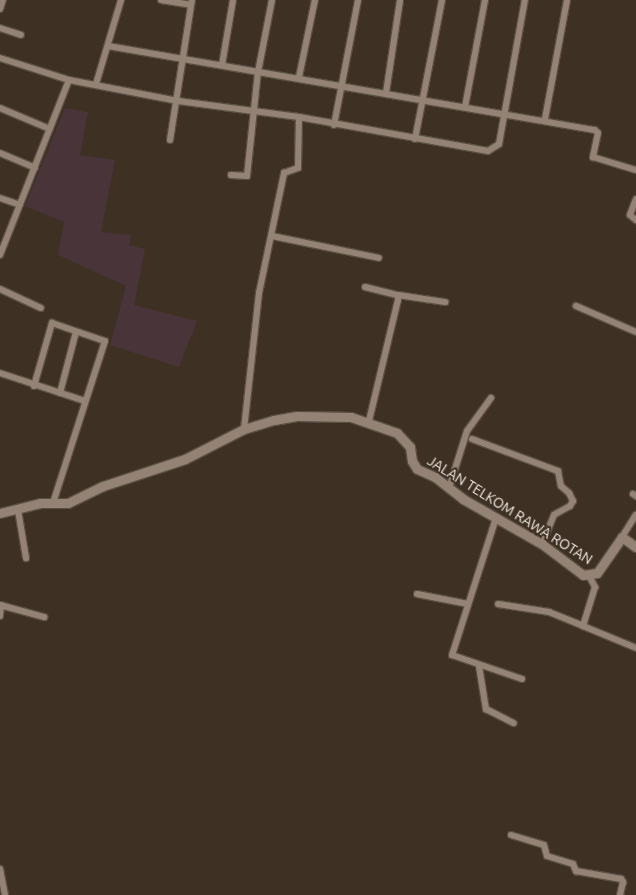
<!DOCTYPE html>
<style>
body{margin:0}
#map{position:relative;width:636px;height:895px;overflow:hidden;background:#3e3023;font-family:Ubuntu,sans-serif}
div>[style]{position:absolute}
.industrial>*{inset:0;background:#493439}
.roads{filter:drop-shadow(1px 0 #5b4f44) drop-shadow(-1px 0 #5b4f44) drop-shadow(0 1px #5b4f44) drop-shadow(0 -1px #5b4f44)}
.street>*{height:6px;margin:-3px;padding:0 3px;transform-origin:3px;border-radius:3px;background:#948374}
.secondary>*{height:9px;margin:-4.5px;padding:0 4.5px;transform-origin:4.5px;border-radius:4.5px;background:#948374}
span{translate:-50% -50%;white-space:nowrap;text-align:center;line-height:1.15;-webkit-text-stroke:4px #3e3023;paint-order:stroke}
.street-label{font-size:14px;color:#f4eae2}
</style>
<div id="map">
<div class="industrial">
<i style="clip-path:polygon(65px 108px,88px 112px,80px 155px,115px 160px,101px 232px,131px 235px,129px 245px,145px 249px,134px 305px,197px 321px,179px 367px,110px 345px,126px 286px,58px 255px,64px 222px,25px 206px)"></i>
</div>
<div class="roads">
<div class="street">
<i style="left:161px;top:0;width:30px;rotate:9deg"></i>
<i style="left:0;top:9px;width:9px;rotate:-72deg"></i>
<i style="left:0;top:28px;width:22px;rotate:18deg"></i>
<i style="left:108px;top:46px;width:494px;rotate:9.8deg"></i>
<i style="left:595px;top:130px;width:4px;rotate:45deg"></i>
<i style="left:598px;top:133px;width:25px;rotate:102deg"></i>
<i style="left:593px;top:157px;width:45px;rotate:16.8deg"></i>
<i style="left:0;top:58px;width:72px;rotate:17.7deg"></i>
<i style="left:69px;top:80px;width:111px;rotate:10.9deg"></i>
<i style="left:178px;top:101px;width:122px;rotate:7.5deg"></i>
<i style="left:299px;top:117px;width:192px;rotate:10.2deg"></i>
<i style="left:488px;top:151px;width:13px;rotate:-32deg"></i>
<i style="left:499px;top:144px;width:146px;rotate:-79.8deg"></i>
<i style="left:222px;top:65px;width:66px;rotate:-80.4deg"></i>
<i style="left:299px;top:77px;width:79px;rotate:-78.3deg"></i>
<i style="left:96px;top:84px;width:88px;rotate:-73.4deg"></i>
<i style="left:386px;top:93px;width:94px;rotate:-81.4deg"></i>
<i style="left:465px;top:107px;width:109px;rotate:-79.4deg"></i>
<i style="left:0;top:108px;width:54px;rotate:22.8deg"></i>
<i style="left:545px;top:119px;width:121px;rotate:-79.5deg"></i>
<i style="left:334px;top:125px;width:127px;rotate:-79.1deg"></i>
<i style="left:415px;top:139px;width:142px;rotate:-79deg"></i>
<i style="left:170px;top:140px;width:142px;rotate:-81.1deg"></i>
<i style="left:0;top:153px;width:38px;rotate:23deg"></i>
<i style="left:231px;top:175px;width:16px;rotate:4deg"></i>
<i style="left:247px;top:176px;width:105px;rotate:-84deg"></i>
<i style="left:258px;top:72px;width:73px;rotate:-79deg"></i>
<i style="left:0;top:198px;width:21px;rotate:19deg"></i>
<i style="left:636px;top:199px;width:17px;rotate:111deg"></i>
<i style="left:630px;top:215px;width:8px;rotate:40deg"></i>
<i style="left:272px;top:236px;width:109px;rotate:11.6deg"></i>
<i style="left:0;top:255px;width:188px;rotate:-68.5deg"></i>
<i style="left:365px;top:287px;width:34px;rotate:14deg"></i>
<i style="left:398px;top:295px;width:5px;rotate:90deg"></i>
<i style="left:398px;top:300px;width:124px;rotate:103.5deg"></i>
<i style="left:0;top:289px;width:45px;rotate:24.9deg"></i>
<i style="left:398px;top:295px;width:48px;rotate:8.5deg"></i>
<i style="left:576px;top:306px;width:65px;rotate:23.4deg"></i>
<i style="left:0;top:373px;width:89px;rotate:18.2deg"></i>
<i style="left:34px;top:386px;width:66px;rotate:-74.1deg"></i>
<i style="left:52px;top:323px;width:56px;rotate:18.8deg"></i>
<i style="left:105px;top:341px;width:170px;rotate:107.8deg"></i>
<i style="left:60px;top:393px;width:63px;rotate:-75.3deg"></i>
<i style="left:244px;top:429px;width:137px;rotate:-83.7deg"></i>
<i style="left:259px;top:293px;width:123px;rotate:-78.2deg"></i>
<i style="left:284px;top:173px;width:15px;rotate:-20deg"></i>
<i style="left:298px;top:168px;width:51px;rotate:-88.9deg"></i>
<i style="left:472px;top:439px;width:92px;rotate:20.4deg"></i>
<i style="left:558px;top:471px;width:15px;rotate:79deg"></i>
<i style="left:561px;top:486px;width:11px;rotate:41deg"></i>
<i style="left:569px;top:493px;width:9px;rotate:63deg"></i>
<i style="left:573px;top:501px;width:6px;rotate:121deg"></i>
<i style="left:570px;top:506px;width:18px;rotate:151deg"></i>
<i style="left:554px;top:515px;width:31px;rotate:112deg"></i>
<i style="left:449px;top:488px;width:60px;rotate:-72.5deg"></i>
<i style="left:467px;top:431px;width:41px;rotate:-54deg"></i>
<i style="left:633px;top:494px;width:4px;rotate:34deg"></i>
<i style="left:18px;top:510px;width:49px;rotate:80.5deg"></i>
<i style="left:496px;top:518px;width:144px;rotate:107.8deg"></i>
<i style="left:452px;top:655px;width:74px;rotate:18.9deg"></i>
<i style="left:622px;top:537px;width:26px;rotate:-58deg"></i>
<i style="left:589px;top:576px;width:13px;rotate:61deg"></i>
<i style="left:595px;top:587px;width:41px;rotate:107.1deg"></i>
<i style="left:583px;top:626px;width:57px;rotate:22.5deg"></i>
<i style="left:417px;top:594px;width:52px;rotate:11.1deg"></i>
<i style="left:498px;top:604px;width:52px;rotate:8.9deg"></i>
<i style="left:549px;top:612px;width:37px;rotate:22deg"></i>
<i style="left:0;top:605px;width:46px;rotate:15.3deg"></i>
<i style="left:0;top:616px;width:11px;rotate:-85deg"></i>
<i style="left:479px;top:666px;width:44px;rotate:80.8deg"></i>
<i style="left:486px;top:709px;width:31px;rotate:27deg"></i>
<i style="left:511px;top:835px;width:34px;rotate:17deg"></i>
<i style="left:544px;top:845px;width:11px;rotate:75deg"></i>
<i style="left:547px;top:856px;width:27px;rotate:17deg"></i>
<i style="left:573px;top:864px;width:8px;rotate:67deg"></i>
<i style="left:576px;top:871px;width:46px;rotate:10.1deg"></i>
<i style="left:621px;top:879px;width:4px;rotate:56deg"></i>
<i style="left:623px;top:882px;width:13px;rotate:103deg"></i>
<i style="left:0;top:869px;width:26px;rotate:79deg"></i>
</div>
<div class="secondary">
<i style="left:0;top:513px;width:41px;rotate:-14deg"></i>
<i style="left:40px;top:503px;width:28px"></i>
<i style="left:68px;top:503px;width:39px;rotate:-26deg"></i>
<i style="left:103px;top:486px;width:86px;rotate:-18.2deg"></i>
<i style="left:185px;top:459px;width:66px;rotate:-27deg"></i>
<i style="left:244px;top:429px;width:31px;rotate:-17deg"></i>
<i style="left:274px;top:420px;width:23px;rotate:-10deg"></i>
<i style="left:297px;top:416px;width:54px;rotate:1.1deg"></i>
<i style="left:351px;top:417px;width:49px;rotate:19.2deg"></i>
<i style="left:397px;top:433px;width:19px;rotate:47deg"></i>
<i style="left:410px;top:447px;width:14px;rotate:82deg"></i>
<i style="left:412px;top:461px;width:9px;rotate:58deg"></i>
<i style="left:417px;top:469px;width:20px;rotate:24deg"></i>
<i style="left:435px;top:477px;width:36px;rotate:38deg"></i>
<i style="left:463px;top:499px;width:91px;rotate:29.7deg"></i>
<i style="left:542px;top:544px;width:51px;rotate:37.1deg"></i>
<i style="left:583px;top:575px;width:14px;rotate:-8deg"></i>
<i style="left:597px;top:573px;width:44px;rotate:-55.2deg"></i>
<i style="left:622px;top:537px;width:17px;rotate:36deg"></i>
</div>
</div>
<div class="street-label">
<span style="left:510px;top:510px;rotate:32deg">JALAN TELKOM RAWA ROTAN</span>
</div>
</div>
